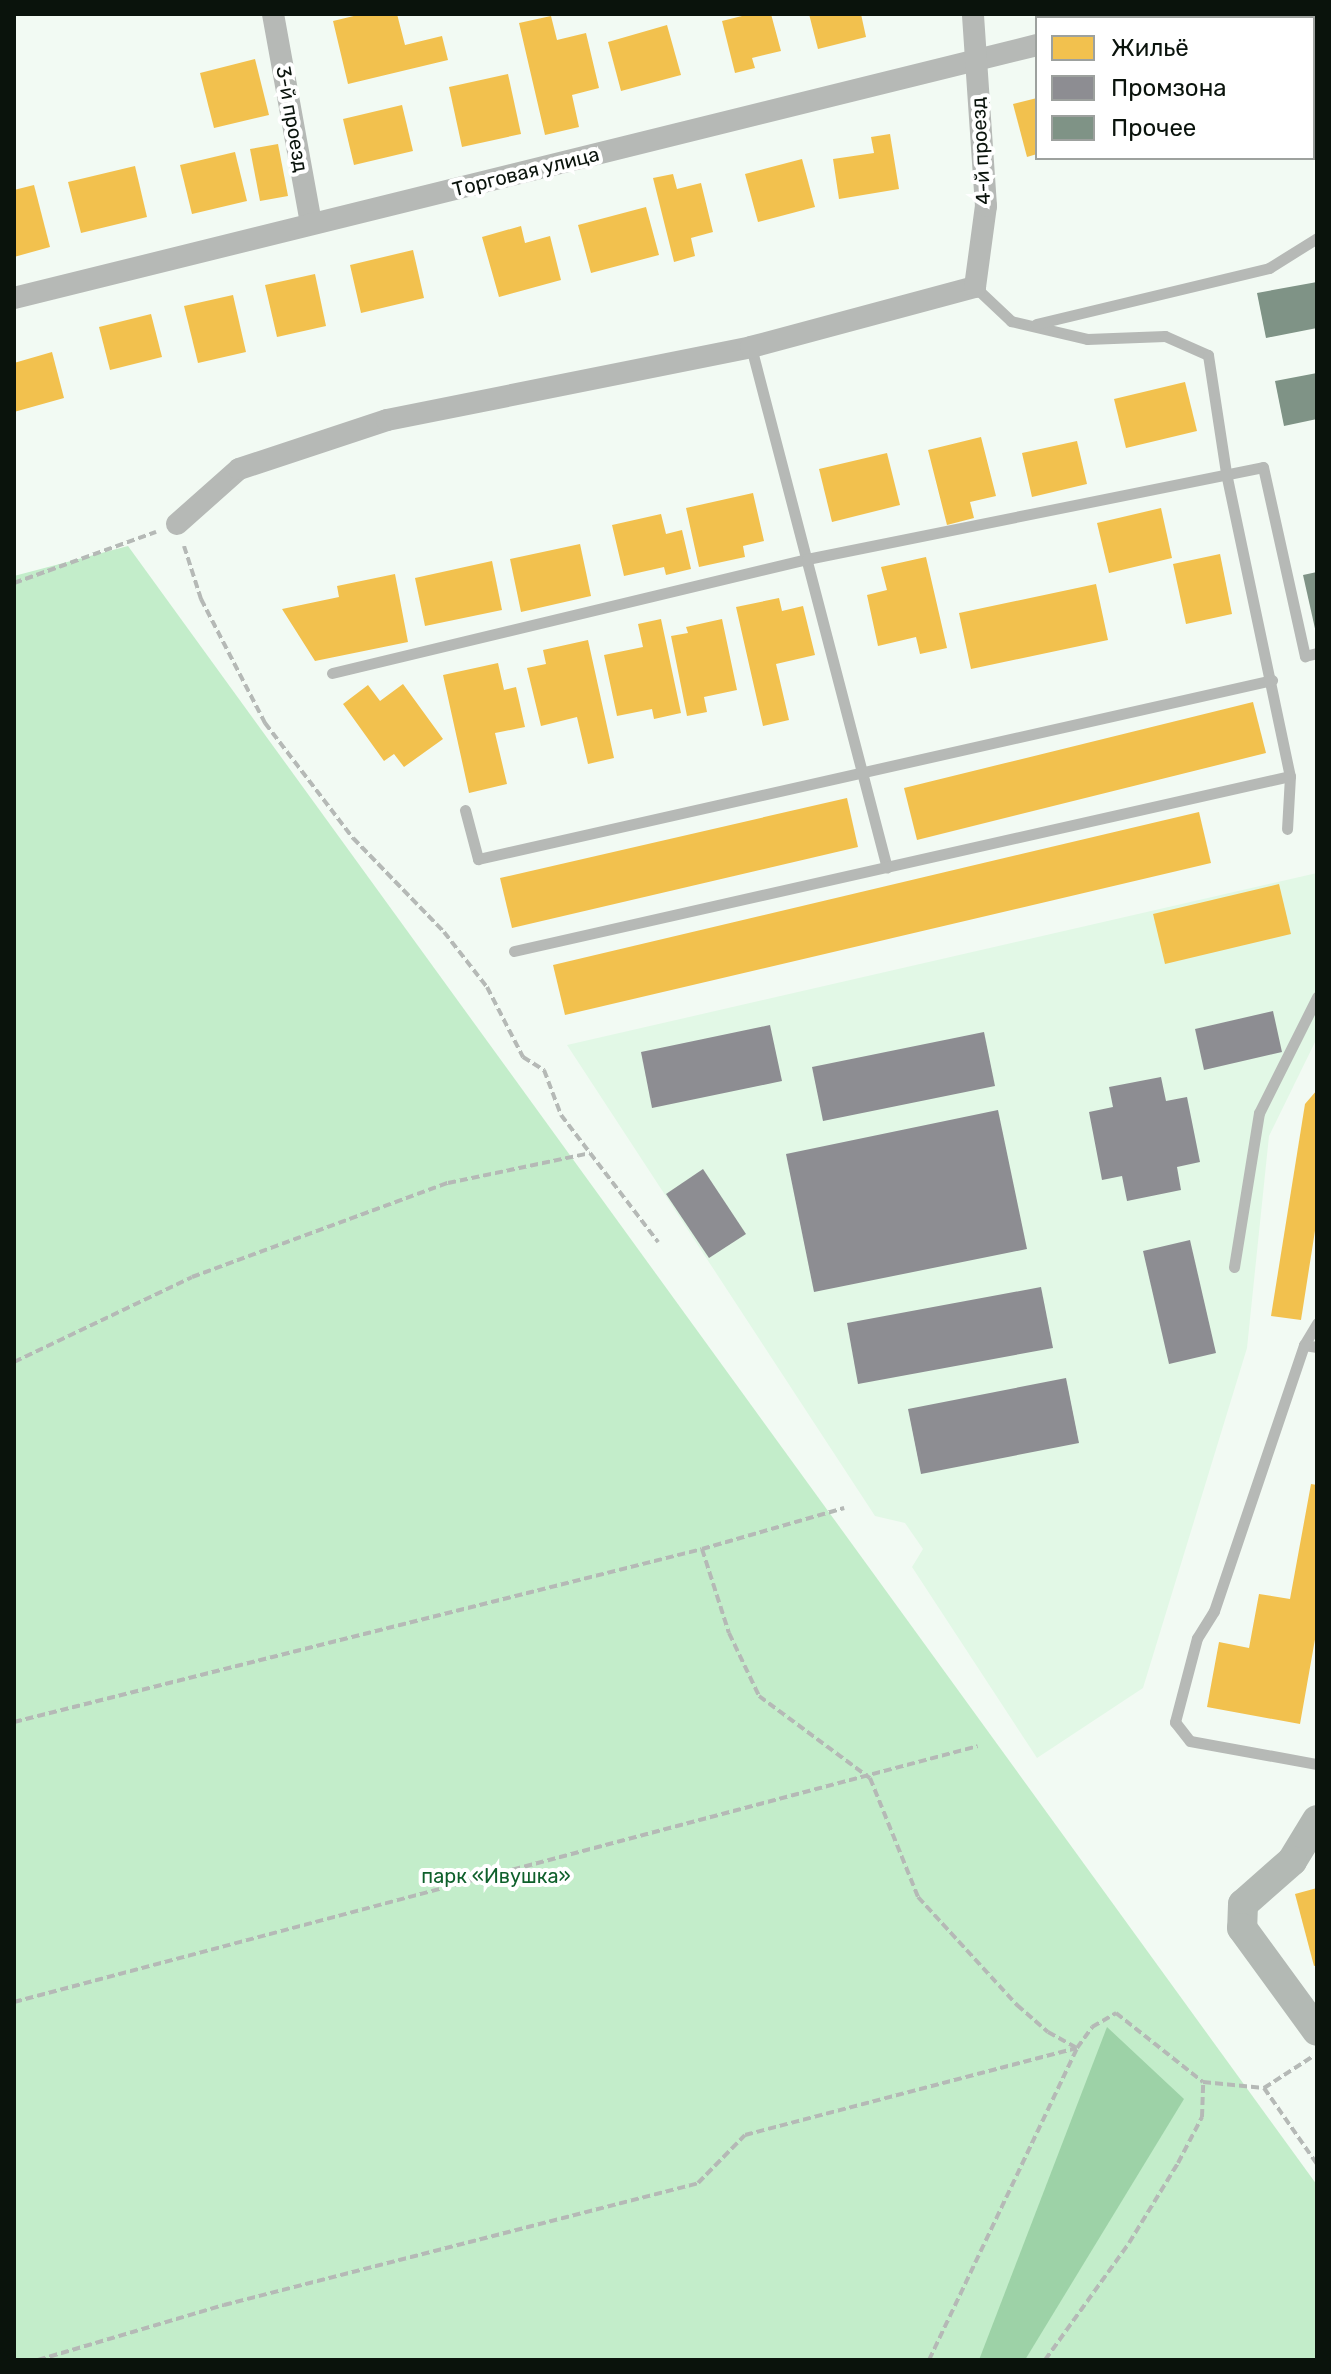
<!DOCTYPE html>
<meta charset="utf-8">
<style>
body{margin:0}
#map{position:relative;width:1331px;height:2374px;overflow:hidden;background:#f2faf3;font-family:Rubik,sans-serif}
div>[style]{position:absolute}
.built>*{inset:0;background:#e2f8e6}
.green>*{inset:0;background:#c3edca}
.water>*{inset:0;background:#9dd2a7}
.homes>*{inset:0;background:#f2c14e}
.industry>*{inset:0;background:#8d8d92}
.building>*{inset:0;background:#7f9386}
.path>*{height:4px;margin-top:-2px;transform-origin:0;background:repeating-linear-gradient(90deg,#b5b9b6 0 8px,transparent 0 12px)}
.lane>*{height:11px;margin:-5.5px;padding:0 5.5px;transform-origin:5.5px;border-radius:5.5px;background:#b6b9b6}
.street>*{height:22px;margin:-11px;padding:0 11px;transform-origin:11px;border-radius:11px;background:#b6b9b6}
.secondary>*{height:30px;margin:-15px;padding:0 15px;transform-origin:15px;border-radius:15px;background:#b3b9b4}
span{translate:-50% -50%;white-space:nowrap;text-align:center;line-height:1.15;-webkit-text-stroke:8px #fff;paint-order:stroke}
.street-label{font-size:20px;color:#0a130c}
.park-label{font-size:20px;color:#0f602c}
.frame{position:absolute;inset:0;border:16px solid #0a130c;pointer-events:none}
.legend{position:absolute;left:1035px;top:16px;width:280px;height:144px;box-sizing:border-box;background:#fff;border:2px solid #9da19e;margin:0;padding:10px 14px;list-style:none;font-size:24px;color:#0a130c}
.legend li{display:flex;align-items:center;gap:16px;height:40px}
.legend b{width:40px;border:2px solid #9da19e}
</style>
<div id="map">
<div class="built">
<i style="clip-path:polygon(1317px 873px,1317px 1038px,1269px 1136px,1247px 1348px,1143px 1688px,1037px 1758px,912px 1567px,923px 1549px,905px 1523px,875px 1516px,567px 1045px)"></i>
</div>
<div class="green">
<i style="clip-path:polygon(128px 546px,1317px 2185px,1317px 2360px,14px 2360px,14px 576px)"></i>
</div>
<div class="water">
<i style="clip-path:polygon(1107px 2027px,1184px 2099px,1025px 2360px,979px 2360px)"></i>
</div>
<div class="homes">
<i style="clip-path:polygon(362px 14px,397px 14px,405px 45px,442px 36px,448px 60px,348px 84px,333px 21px)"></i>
<i style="clip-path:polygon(750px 14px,771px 14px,781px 51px,752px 58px,755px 68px,735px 73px,722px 21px)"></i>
<i style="clip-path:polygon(809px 14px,861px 14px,866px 37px,818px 49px)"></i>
<i style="clip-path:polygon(551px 16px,557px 40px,586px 33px,599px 88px,572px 95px,579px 127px,545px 135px,519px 23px)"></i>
<i style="clip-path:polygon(667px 25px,681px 75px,621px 91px,608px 42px)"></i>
<i style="clip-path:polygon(1317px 31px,1317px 75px,1313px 76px,1313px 32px)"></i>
<i style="clip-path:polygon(255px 59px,269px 115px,214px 128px,200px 73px)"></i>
<i style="clip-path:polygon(508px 74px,521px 134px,462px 147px,449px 87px)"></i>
<i style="clip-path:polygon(1037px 98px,1037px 154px,1027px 157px,1013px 104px)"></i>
<i style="clip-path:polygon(402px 105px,413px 151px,354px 165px,343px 119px)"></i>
<i style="clip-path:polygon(890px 134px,899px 189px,839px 199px,833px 159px,874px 153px,871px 137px)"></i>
<i style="clip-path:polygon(278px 144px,288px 196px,260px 201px,250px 149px)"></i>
<i style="clip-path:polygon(235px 152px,247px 201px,192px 214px,180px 165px)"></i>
<i style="clip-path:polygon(802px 159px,815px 207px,758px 222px,745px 174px)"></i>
<i style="clip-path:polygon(135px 166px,147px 217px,81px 233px,68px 182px)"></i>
<i style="clip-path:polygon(673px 174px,677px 189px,701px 183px,713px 232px,691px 238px,695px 256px,674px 262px,653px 178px)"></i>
<i style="clip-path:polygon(34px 185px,50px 247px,14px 257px,14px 190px)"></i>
<i style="clip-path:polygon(646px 207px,659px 255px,591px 273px,578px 225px)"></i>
<i style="clip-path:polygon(521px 226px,525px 243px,550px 236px,561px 280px,499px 297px,482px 237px)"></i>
<i style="clip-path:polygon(413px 250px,424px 298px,361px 313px,350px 265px)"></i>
<i style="clip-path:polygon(315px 274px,326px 326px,277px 337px,265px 285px)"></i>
<i style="clip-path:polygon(233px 295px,246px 352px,198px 363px,184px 306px)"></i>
<i style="clip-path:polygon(151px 314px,162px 357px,110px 370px,99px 327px)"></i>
<i style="clip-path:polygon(52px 352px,64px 398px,14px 412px,14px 363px)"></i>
<i style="clip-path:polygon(1185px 382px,1197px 431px,1126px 448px,1114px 399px)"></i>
<i style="clip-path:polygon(981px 437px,996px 496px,970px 502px,974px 518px,947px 525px,928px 450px)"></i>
<i style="clip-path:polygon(1077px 441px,1087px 484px,1032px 497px,1022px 453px)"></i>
<i style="clip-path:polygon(887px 453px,900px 505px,832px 522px,819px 469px)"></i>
<i style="clip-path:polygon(753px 493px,764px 541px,743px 546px,745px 557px,699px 567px,686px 508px)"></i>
<i style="clip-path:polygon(1161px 508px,1172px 558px,1109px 573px,1097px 523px)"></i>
<i style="clip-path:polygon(661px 514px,666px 534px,682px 530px,691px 569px,666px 575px,664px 567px,624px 576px,612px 525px)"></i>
<i style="clip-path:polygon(580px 544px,591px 596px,521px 612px,510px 559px)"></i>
<i style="clip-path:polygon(1220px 554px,1232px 614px,1186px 624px,1173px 564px)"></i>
<i style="clip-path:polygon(926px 557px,947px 648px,920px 654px,916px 637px,878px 646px,867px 595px,887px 590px,881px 567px)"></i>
<i style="clip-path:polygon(492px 561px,502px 610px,425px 626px,415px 578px)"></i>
<i style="clip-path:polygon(395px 574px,408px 642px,315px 661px,282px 609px,339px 597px,337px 586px)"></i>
<i style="clip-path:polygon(1096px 584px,1108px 640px,971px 669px,959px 613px)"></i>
<i style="clip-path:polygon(779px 598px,782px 611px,803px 606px,815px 655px,776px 664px,789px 720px,763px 726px,736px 607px)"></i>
<i style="clip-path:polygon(661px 619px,681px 713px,654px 719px,652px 709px,617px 716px,604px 655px,643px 647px,638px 624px)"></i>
<i style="clip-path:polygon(722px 619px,737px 690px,704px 697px,707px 712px,687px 716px,671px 636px,688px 633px,686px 627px)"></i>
<i style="clip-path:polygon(588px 640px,614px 758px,588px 764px,577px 717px,541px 726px,527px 668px,546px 664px,543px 650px)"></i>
<i style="clip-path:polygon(498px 663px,504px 690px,516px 687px,525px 727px,495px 733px,507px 784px,469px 793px,443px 675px)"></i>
<i style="clip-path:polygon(403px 684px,443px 739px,404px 767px,394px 754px,384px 761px,343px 704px,368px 685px,380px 701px)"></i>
<i style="clip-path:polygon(1253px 702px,1266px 753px,917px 840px,904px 788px)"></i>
<i style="clip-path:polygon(847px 798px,858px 847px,512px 928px,500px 878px)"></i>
<i style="clip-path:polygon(1199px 812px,1211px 863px,565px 1015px,553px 965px)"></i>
<i style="clip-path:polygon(1279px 884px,1291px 934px,1165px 964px,1153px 914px)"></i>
<i style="clip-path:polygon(1317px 1090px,1317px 1218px,1301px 1320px,1271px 1316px,1305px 1104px)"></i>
<i style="clip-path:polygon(1311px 1484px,1317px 1485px,1317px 1628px,1300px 1724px,1207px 1707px,1219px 1642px,1249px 1648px,1259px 1594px,1290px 1599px)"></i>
<i style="clip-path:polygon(1317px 1888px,1317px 1965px,1314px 1966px,1295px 1894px)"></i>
</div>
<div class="industry">
<i style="clip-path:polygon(1273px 1011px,1282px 1052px,1204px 1070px,1195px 1029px)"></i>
<i style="clip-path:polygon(770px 1025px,782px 1081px,652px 1108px,641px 1052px)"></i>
<i style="clip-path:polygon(984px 1032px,995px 1086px,823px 1121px,812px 1067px)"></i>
<i style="clip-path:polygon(1161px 1077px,1166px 1101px,1187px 1097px,1200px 1162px,1177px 1167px,1181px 1190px,1127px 1201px,1122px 1176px,1102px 1180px,1089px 1112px,1113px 1107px,1109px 1087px)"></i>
<i style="clip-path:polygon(998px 1110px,1027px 1249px,814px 1292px,786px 1154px)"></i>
<i style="clip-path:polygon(703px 1169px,746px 1234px,709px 1258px,666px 1194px)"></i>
<i style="clip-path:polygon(1190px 1240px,1216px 1353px,1169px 1364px,1143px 1251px)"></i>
<i style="clip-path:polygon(1041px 1287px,1053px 1348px,858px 1384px,847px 1323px)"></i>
<i style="clip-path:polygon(1066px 1378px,1079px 1443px,921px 1474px,908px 1409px)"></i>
</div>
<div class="building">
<i style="clip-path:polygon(1317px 282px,1317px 328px,1266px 338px,1257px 293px)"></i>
<i style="clip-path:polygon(1317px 373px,1317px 419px,1284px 426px,1275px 381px)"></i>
<i style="clip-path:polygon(1317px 572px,1317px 633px,1316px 633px,1303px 575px)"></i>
</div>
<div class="path">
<i style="left:184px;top:546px;width:56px;rotate:72.2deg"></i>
<i style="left:201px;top:599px;width:140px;rotate:62.7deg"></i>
<i style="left:265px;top:723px;width:145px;rotate:52.6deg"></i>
<i style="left:353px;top:838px;width:131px;rotate:45.9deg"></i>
<i style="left:444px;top:932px;width:70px;rotate:52deg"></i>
<i style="left:487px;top:987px;width:79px;rotate:62.8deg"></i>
<i style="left:523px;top:1057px;width:25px;rotate:32deg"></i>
<i style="left:544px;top:1070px;width:48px;rotate:69.3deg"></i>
<i style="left:561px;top:1115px;width:160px;rotate:52.6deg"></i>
<i style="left:14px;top:583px;width:151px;rotate:-19.8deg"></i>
<i style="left:14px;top:1362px;width:197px;rotate:-25.5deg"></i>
<i style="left:192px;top:1277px;width:273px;rotate:-20.2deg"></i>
<i style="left:448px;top:1183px;width:145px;rotate:-11.9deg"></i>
<i style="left:702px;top:1549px;width:88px;rotate:72.2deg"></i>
<i style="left:729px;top:1633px;width:70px;rotate:64.5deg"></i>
<i style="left:759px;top:1696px;width:138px;rotate:36.5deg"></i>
<i style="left:870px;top:1778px;width:128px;rotate:68deg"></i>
<i style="left:918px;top:1897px;width:147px;rotate:47.5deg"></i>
<i style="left:1017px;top:2005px;width:41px;rotate:41.1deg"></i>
<i style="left:1048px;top:2032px;width:31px;rotate:29deg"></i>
<i style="left:14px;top:1722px;width:709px;rotate:-14.11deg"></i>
<i style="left:702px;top:1549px;width:148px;rotate:-16.1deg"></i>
<i style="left:14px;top:2002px;width:997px;rotate:-14.87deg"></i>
<i style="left:1264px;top:2088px;width:93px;rotate:55.1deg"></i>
<i style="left:38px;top:2360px;width:194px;rotate:-16.5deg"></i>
<i style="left:224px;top:2305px;width:489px;rotate:-14.4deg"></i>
<i style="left:698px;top:2183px;width:67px;rotate:-45.6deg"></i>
<i style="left:745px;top:2135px;width:343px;rotate:-14.7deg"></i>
<i style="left:929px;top:2360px;width:345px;rotate:-64.6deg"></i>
<i style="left:1077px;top:2048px;width:26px;rotate:-54deg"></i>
<i style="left:1092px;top:2027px;width:28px;rotate:-30deg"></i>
<i style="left:1116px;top:2013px;width:111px;rotate:38.4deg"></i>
<i style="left:1203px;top:2082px;width:61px;rotate:5.6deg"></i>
<i style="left:1264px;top:2088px;width:57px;rotate:-32.9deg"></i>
<i style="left:1045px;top:2360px;width:144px;rotate:-54.3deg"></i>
<i style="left:1129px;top:2243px;width:94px;rotate:-58.5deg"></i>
<i style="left:1178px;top:2163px;width:52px;rotate:-62.4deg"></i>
<i style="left:1202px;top:2117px;width:35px;rotate:-88deg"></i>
</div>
<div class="lane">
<i style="left:975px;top:287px;width:50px;rotate:43.4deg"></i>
<i style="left:1011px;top:321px;width:78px;rotate:13.3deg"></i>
<i style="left:1087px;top:339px;width:78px;rotate:-2.2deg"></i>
<i style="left:1165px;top:336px;width:47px;rotate:23.8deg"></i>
<i style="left:1208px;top:355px;width:119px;rotate:81.3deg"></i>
<i style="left:1226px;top:473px;width:310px;rotate:78.1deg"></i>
<i style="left:1290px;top:776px;width:53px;rotate:93.2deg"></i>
<i style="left:1036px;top:324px;width:240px;rotate:-13.5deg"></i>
<i style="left:1269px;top:268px;width:57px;rotate:-32deg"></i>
<i style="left:751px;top:347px;width:538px;rotate:75.37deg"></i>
<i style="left:332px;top:673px;width:488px;rotate:-13.5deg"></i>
<i style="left:807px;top:559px;width:465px;rotate:-11.4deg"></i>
<i style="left:1263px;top:467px;width:194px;rotate:77.5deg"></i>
<i style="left:1305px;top:656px;width:12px;rotate:-14deg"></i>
<i style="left:465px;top:810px;width:51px;rotate:75.1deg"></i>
<i style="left:478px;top:859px;width:814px;rotate:-12.7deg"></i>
<i style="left:514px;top:951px;width:795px;rotate:-12.71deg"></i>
<i style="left:1234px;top:1267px;width:156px;rotate:-80.8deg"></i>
<i style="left:1259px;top:1113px;width:130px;rotate:-63.4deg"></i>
<i style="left:1304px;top:1345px;width:26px;rotate:-59deg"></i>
<i style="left:1317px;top:1347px;width:13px;rotate:-171deg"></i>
<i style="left:1304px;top:1345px;width:281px;rotate:108.7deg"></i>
<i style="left:1214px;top:1611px;width:32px;rotate:122deg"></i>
<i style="left:1197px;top:1638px;width:87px;rotate:104.7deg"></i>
<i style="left:1175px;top:1722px;width:24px;rotate:52deg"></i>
<i style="left:1190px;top:1741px;width:129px;rotate:10.3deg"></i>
</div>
<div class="street">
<i style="left:273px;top:14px;width:213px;rotate:79.7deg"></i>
<i style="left:1137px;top:18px;width:15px;rotate:-16deg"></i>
<i style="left:14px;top:298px;width:1054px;rotate:-13.89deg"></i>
<i style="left:177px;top:524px;width:83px;rotate:-41.6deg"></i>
<i style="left:239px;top:469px;width:156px;rotate:-18.3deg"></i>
<i style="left:387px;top:420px;width:371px;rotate:-11.3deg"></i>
<i style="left:751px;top:347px;width:232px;rotate:-15deg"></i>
<i style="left:975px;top:287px;width:82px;rotate:-82.3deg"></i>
<i style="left:986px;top:206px;width:192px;rotate:-93.9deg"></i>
</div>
<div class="secondary">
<i style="left:1317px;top:1820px;width:48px;rotate:121.4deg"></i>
<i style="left:1292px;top:1861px;width:65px;rotate:138.7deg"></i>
<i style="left:1243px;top:1904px;width:24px;rotate:92deg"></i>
<i style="left:1242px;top:1928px;width:127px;rotate:53.9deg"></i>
</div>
<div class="street-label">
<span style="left:292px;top:119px;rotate:80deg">3-й проезд</span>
<span style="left:981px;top:151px;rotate:-93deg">4-й проезд</span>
<span style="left:526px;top:172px;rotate:-14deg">Торговая улица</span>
</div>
<div class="park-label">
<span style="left:496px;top:1876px">парк «Ивушка»</span>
</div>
<div class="frame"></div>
<ul class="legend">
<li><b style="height:22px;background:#f2c14e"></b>Жильё</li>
<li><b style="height:22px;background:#8d8d92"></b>Промзона</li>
<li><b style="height:22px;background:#7f9386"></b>Прочее</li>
</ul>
</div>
